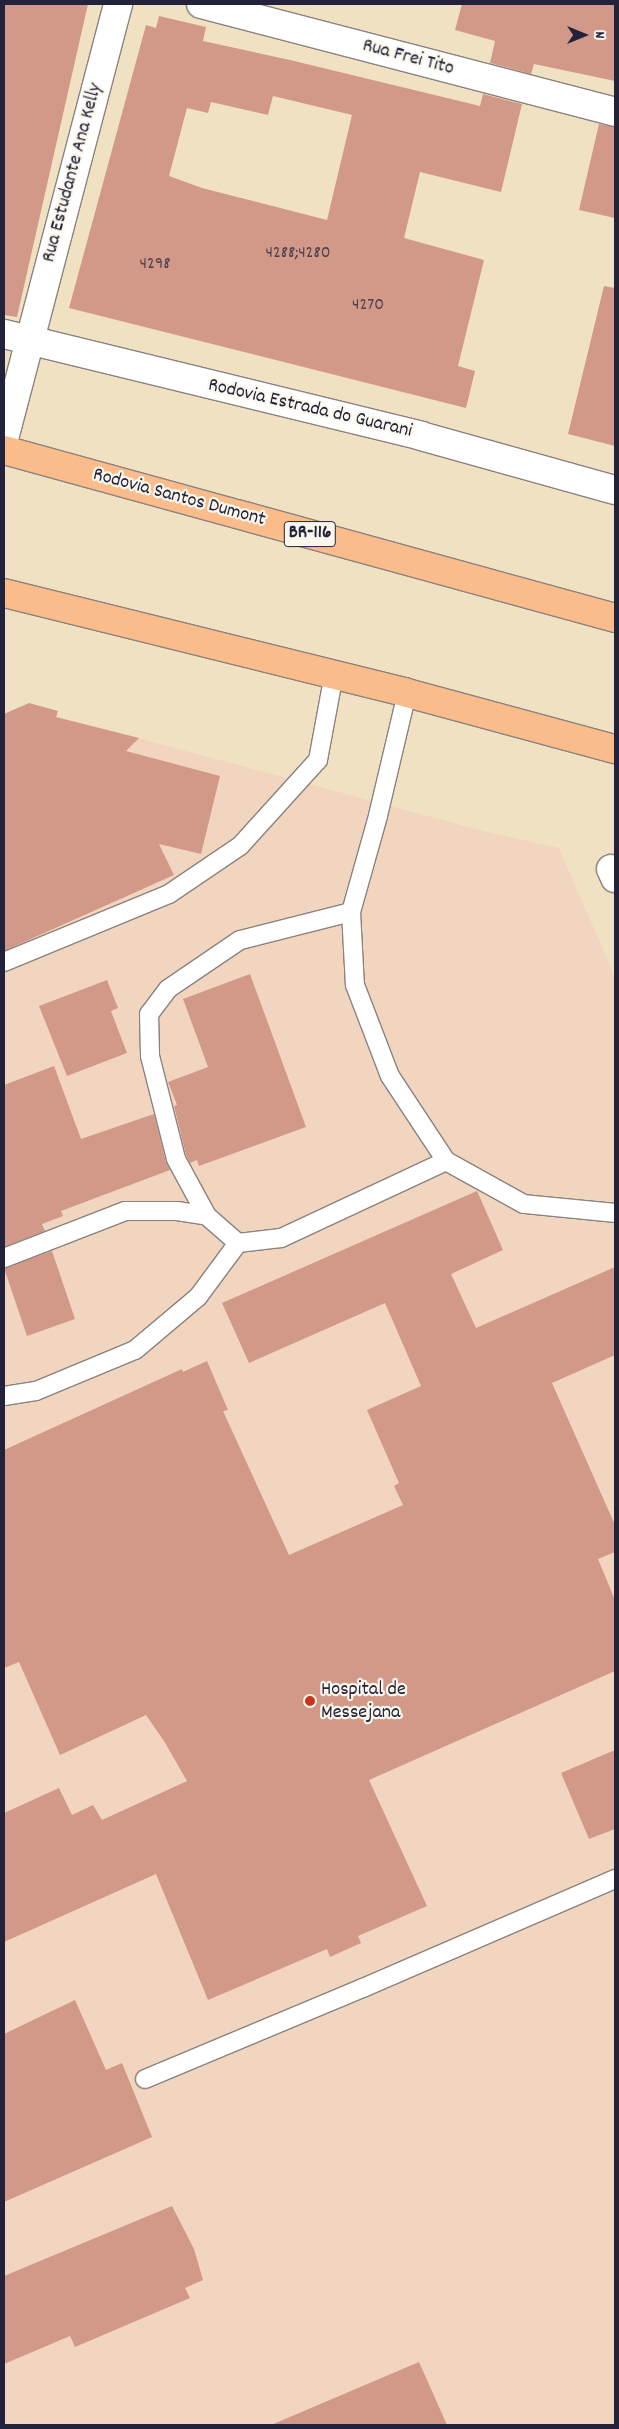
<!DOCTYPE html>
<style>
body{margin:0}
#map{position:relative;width:619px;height:2429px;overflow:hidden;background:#f1e1c3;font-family:Dekko,sans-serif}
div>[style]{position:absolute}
.built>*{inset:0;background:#f2d5be}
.building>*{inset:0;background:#d29988}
.roads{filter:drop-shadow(1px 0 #8a827f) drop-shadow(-1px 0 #8a827f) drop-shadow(0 1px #8a827f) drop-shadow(0 -1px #8a827f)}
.lane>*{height:18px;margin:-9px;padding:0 9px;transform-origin:9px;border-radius:9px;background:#fff}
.street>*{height:28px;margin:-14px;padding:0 14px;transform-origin:14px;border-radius:14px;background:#fff}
.highway>*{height:28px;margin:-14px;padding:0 14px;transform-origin:14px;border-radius:14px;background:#f9bc8a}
.dots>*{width:14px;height:14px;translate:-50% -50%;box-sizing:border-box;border:2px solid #fbf7ec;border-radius:50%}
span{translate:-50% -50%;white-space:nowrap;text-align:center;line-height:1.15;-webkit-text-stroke:4.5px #fbf7ec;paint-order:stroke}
.number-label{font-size:18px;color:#4e404e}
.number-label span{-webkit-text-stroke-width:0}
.shield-label span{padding:1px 4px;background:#fbf7ec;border:1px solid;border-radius:4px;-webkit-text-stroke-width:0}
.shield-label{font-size:19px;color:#22223b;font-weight:700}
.street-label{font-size:20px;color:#22223b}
.poi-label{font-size:20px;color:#22223b}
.left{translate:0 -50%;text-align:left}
.frame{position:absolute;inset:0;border:5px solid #22223b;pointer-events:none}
.north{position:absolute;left:559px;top:10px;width:50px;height:50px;-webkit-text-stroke:4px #fbf7ec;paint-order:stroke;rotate:90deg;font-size:14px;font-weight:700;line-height:20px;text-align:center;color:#22223b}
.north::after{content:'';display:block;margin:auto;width:18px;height:22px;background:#22223b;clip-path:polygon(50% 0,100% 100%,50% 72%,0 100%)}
</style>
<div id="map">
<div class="built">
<i style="clip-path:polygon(138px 738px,487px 832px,559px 848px,615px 977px,615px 2425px,4px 2425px,4px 800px)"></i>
</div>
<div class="building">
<i style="clip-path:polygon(4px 4px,88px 4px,17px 317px,4px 315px)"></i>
<i style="clip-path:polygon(462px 4px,615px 4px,615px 81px,534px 64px,531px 74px,490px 63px,495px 41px,455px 30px)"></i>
<i style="clip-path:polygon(evenodd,159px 16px,206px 27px,203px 41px,290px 60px,480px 106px,483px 94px,522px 104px,501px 192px,420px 172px,404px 238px,484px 260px,458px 366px,475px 371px,466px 408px,69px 308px,146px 25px,156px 28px,159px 16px,273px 96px,352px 115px,327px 220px,202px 188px,169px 176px,187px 108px,208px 113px,211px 102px,268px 115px,273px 96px)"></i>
<i style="clip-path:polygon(599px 124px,615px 127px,615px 218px,579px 210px)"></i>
<i style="clip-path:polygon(604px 286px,615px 288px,615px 446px,568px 434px)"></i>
<i style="clip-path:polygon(29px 703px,58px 711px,56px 717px,139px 738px,126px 751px,220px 776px,201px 854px,159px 844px,174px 875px,4px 951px,4px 714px)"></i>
<i style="clip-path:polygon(250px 974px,306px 1127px,199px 1166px,197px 1160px,190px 1163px,186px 1155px,174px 1106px,177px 1105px,168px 1082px,208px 1067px,183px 999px)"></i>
<i style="clip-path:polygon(107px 980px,118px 1008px,111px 1011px,127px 1053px,67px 1076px,39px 1006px)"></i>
<i style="clip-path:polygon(54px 1066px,81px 1139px,154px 1114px,166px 1162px,170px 1170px,61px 1211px,63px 1216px,42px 1224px,45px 1231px,4px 1247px,4px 1085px)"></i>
<i style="clip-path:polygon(477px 1191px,503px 1250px,451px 1274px,476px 1328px,615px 1267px,615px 1355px,552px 1383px,615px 1525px,615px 1552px,598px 1559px,615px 1600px,615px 1671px,369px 1780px,427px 1906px,358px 1936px,361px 1943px,330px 1957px,327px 1949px,208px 2000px,156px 1874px,4px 1942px,4px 1813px,59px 1788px,72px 1815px,93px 1805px,102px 1820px,187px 1781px,164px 1741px,146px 1715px,60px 1755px,19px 1662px,4px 1668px,4px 1450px,182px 1369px,183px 1372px,207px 1361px,228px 1410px,223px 1411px,289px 1555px,403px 1505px,394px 1486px,399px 1483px,367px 1410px,421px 1386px,385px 1303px,249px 1363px,222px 1303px)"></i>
<i style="clip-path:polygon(52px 1251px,75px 1319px,27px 1336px,4px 1268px)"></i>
<i style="clip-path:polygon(615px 1750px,615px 1829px,589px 1839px,561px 1773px)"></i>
<i style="clip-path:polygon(75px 2000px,106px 2070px,122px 2063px,152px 2137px,4px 2202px,4px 2034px)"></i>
<i style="clip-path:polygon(172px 2206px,194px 2249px,203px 2280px,185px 2288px,190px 2298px,75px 2347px,70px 2336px,4px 2364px,4px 2276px)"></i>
<i style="clip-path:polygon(419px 2362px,447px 2425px,271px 2425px)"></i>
</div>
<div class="roads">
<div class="lane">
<i style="left:407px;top:693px;width:126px;rotate:103.3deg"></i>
<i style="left:378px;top:816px;width:100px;rotate:105.7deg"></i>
<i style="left:351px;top:912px;width:73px;rotate:86.9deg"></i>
<i style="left:355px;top:985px;width:97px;rotate:69deg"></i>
<i style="left:390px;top:1076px;width:102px;rotate:56.6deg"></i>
<i style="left:446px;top:1161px;width:89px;rotate:28.9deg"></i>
<i style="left:524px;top:1204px;width:91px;rotate:5.6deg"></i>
<i style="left:351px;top:912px;width:114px;rotate:165.8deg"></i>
<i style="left:240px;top:940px;width:87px;rotate:145.8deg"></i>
<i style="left:168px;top:989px;width:31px;rotate:127deg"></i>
<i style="left:149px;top:1014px;width:42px;rotate:88.6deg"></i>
<i style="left:150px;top:1056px;width:106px;rotate:75.8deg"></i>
<i style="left:176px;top:1159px;width:65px;rotate:61.5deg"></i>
<i style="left:207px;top:1216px;width:41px;rotate:41.1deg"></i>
<i style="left:238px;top:1243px;width:43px;rotate:-6.6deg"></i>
<i style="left:281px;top:1238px;width:182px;rotate:-25deg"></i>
<i style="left:4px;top:962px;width:178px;rotate:-22.4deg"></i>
<i style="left:169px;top:894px;width:86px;rotate:-34.1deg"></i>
<i style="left:240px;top:846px;width:116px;rotate:-47.8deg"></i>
<i style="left:318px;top:760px;width:87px;rotate:-79.5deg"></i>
<i style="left:4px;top:1258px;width:130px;rotate:-21.2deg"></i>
<i style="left:125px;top:1211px;width:52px"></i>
<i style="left:177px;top:1211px;width:30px;rotate:9deg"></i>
<i style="left:4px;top:1396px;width:32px;rotate:-9deg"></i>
<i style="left:36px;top:1391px;width:107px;rotate:-22.5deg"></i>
<i style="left:135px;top:1350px;width:82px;rotate:-40.1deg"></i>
<i style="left:198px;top:1297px;width:67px;rotate:-53.5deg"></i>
<i style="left:145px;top:2079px;width:236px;rotate:-22.7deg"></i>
<i style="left:363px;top:1988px;width:275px;rotate:-23.4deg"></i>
</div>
<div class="street">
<i style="left:201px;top:4px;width:428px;rotate:14.6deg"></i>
<i style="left:4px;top:334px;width:429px;rotate:13.7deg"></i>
<i style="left:421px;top:436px;width:201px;rotate:15.6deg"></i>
<i style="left:4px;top:439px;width:450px;rotate:-75.3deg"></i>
<i style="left:611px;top:869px;width:10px;rotate:66deg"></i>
</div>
<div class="highway">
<i style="left:4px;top:450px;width:634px;rotate:15.37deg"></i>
<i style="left:4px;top:593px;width:415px;rotate:13.9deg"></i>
<i style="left:407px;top:693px;width:215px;rotate:15.1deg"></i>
</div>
</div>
<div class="dots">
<i style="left:310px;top:1701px;background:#c8321e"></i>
</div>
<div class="number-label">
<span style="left:298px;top:254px">4288;4280</span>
<span style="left:155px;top:265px">4298</span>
<span style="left:368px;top:306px">4270</span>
</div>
<div class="shield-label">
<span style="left:310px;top:534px">BR-116</span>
</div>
<div class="street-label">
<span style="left:408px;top:58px;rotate:15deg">Rua Frei Tito</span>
<span style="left:73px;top:173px;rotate:-75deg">Rua Estudante Ana Kelly</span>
<span style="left:310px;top:409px;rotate:13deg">Rodovia Estrada do Guarani</span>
<span style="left:179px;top:498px;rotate:15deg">Rodovia Santos Dumont</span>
</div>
<div class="poi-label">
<span class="left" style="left:321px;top:1702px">Hospital de<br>Messejana</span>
</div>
<div class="frame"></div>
<div class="north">N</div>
</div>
